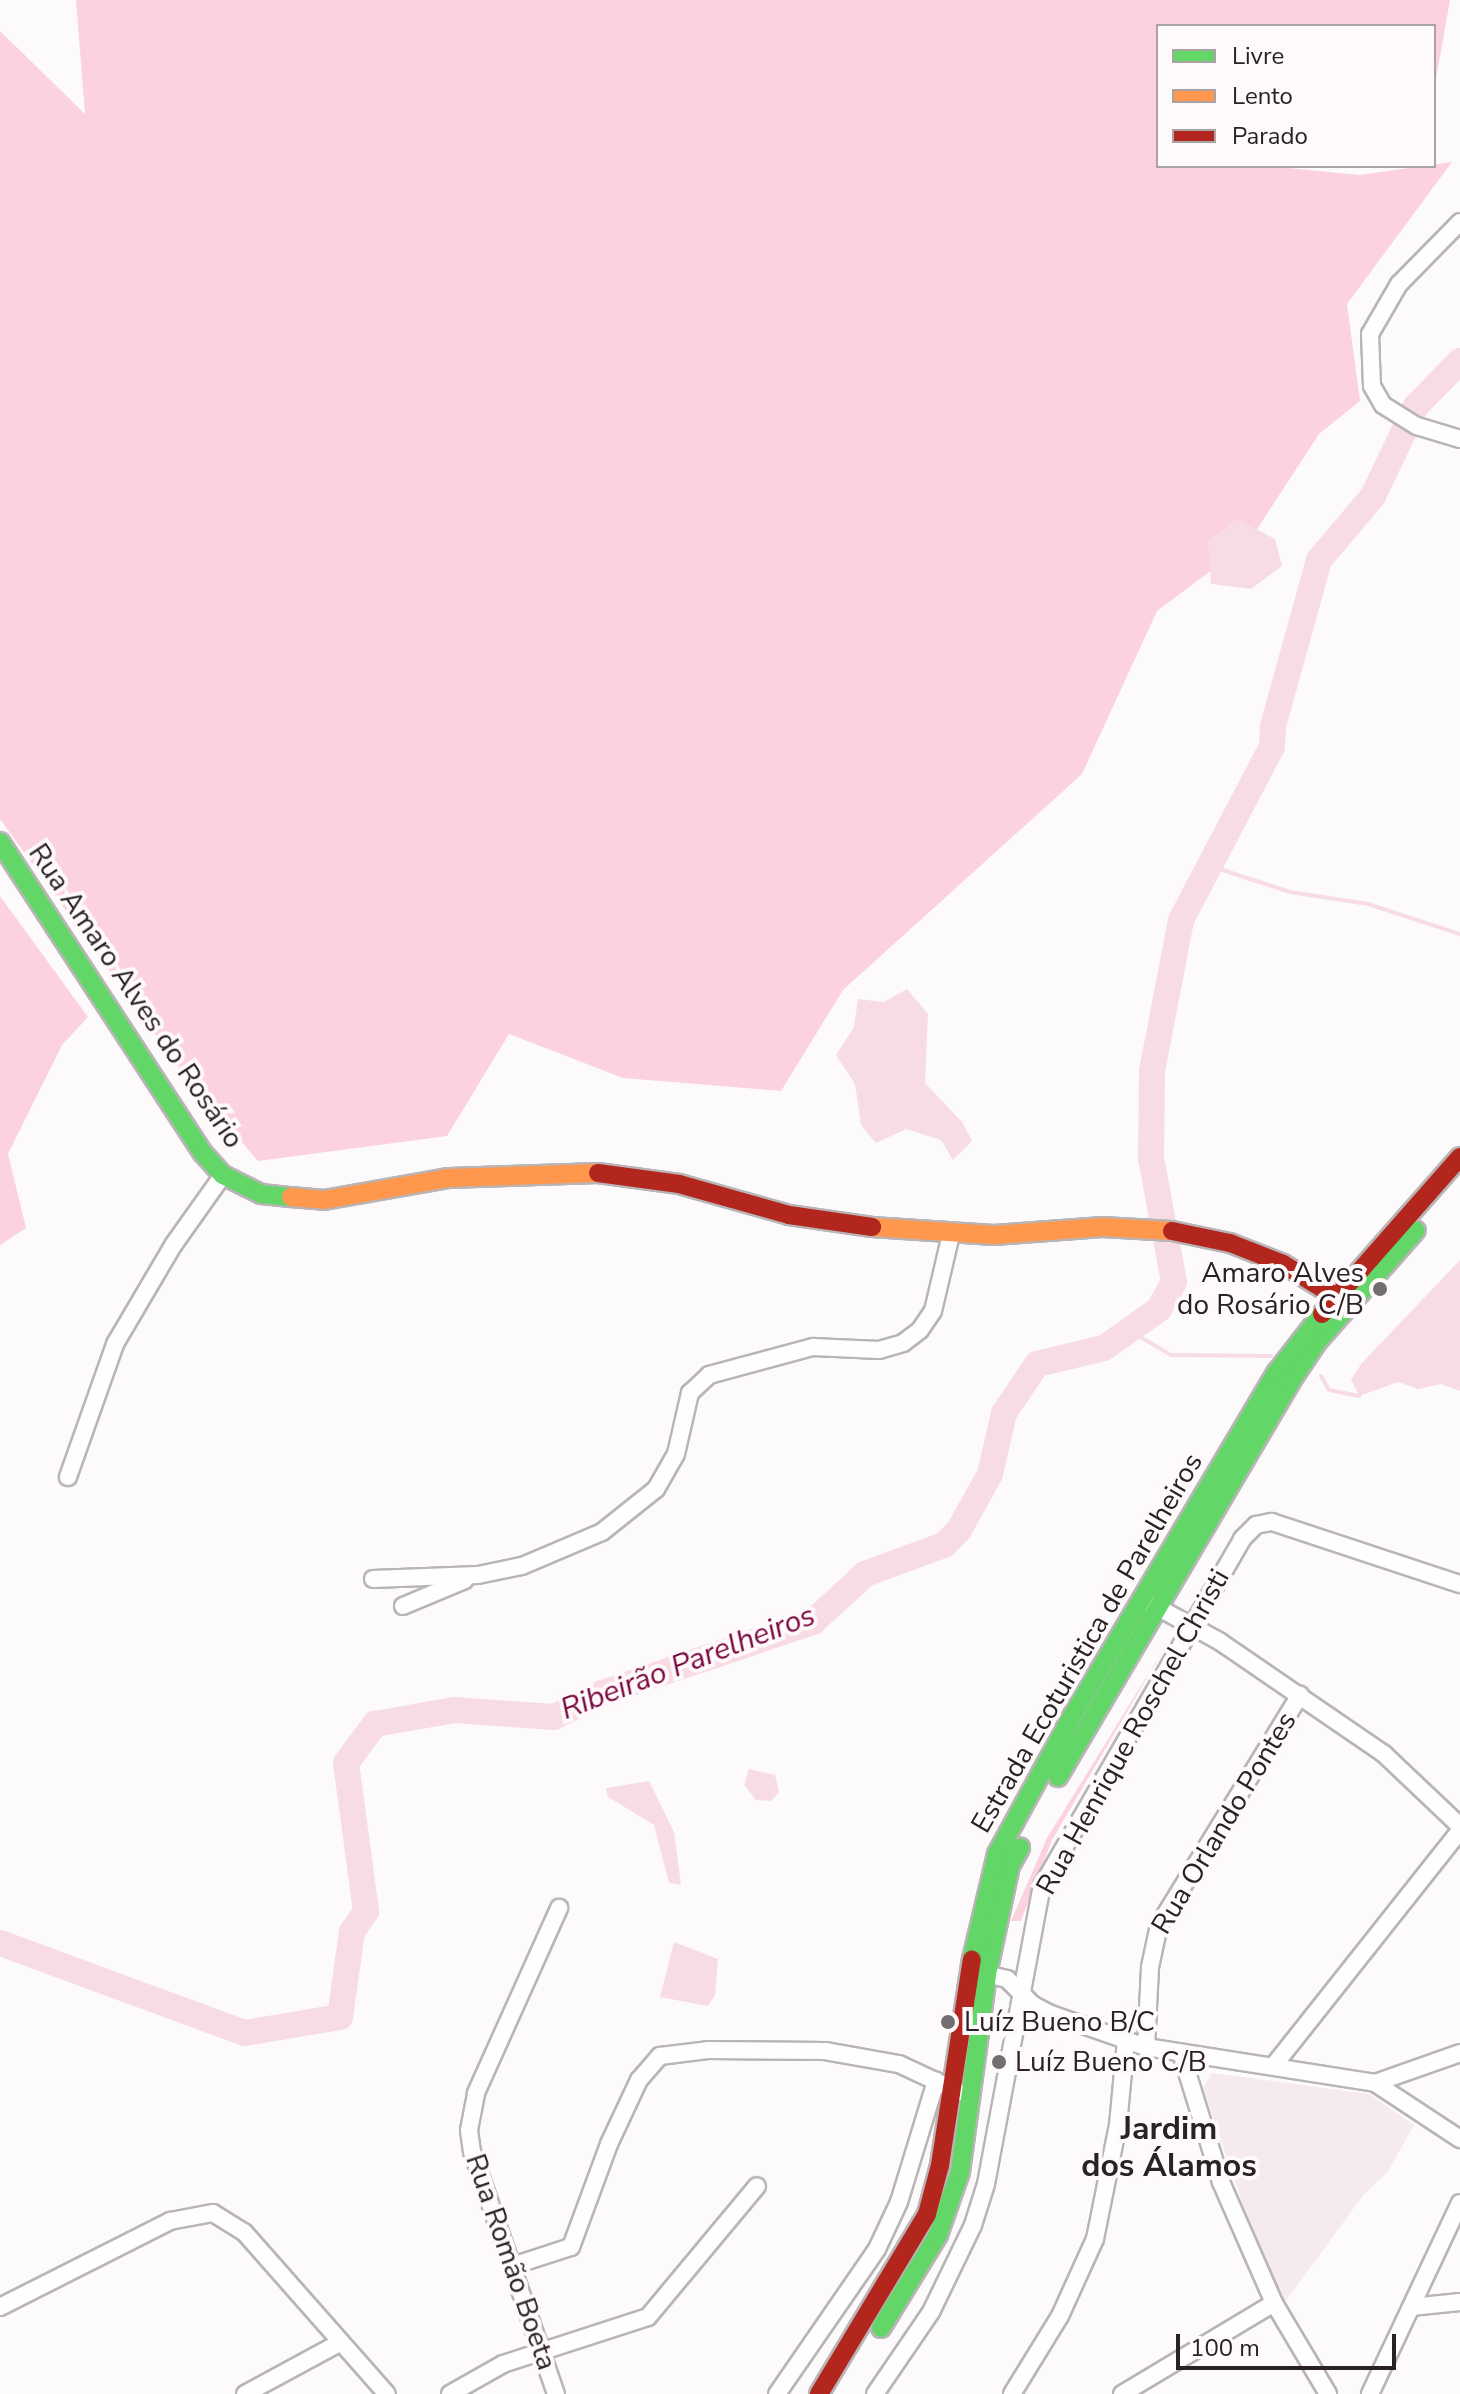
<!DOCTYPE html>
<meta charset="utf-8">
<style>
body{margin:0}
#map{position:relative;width:1460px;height:2394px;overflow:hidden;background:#fdfafb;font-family:"Nunito Sans",sans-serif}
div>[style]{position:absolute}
.built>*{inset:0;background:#f5eaed}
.green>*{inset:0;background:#fcd2df}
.water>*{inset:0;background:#f8dce4}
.stream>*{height:4px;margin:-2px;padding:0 2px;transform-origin:2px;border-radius:2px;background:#f8dce4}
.river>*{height:26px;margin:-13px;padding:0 13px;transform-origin:13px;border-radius:13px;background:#f8dce4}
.roads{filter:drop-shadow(2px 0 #b9b5b6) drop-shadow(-2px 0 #b9b5b6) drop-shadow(0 2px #b9b5b6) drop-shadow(0 -2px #b9b5b6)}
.street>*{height:16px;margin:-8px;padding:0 8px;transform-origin:8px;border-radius:8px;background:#fffefe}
.fast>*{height:18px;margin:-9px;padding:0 9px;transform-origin:9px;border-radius:9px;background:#63d668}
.slow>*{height:18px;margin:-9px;padding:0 9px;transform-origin:9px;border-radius:9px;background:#ff974d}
.jam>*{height:18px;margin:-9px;padding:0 9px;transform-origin:9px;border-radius:9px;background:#b3261e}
.dots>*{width:22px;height:22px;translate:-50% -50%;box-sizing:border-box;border:4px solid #fef9fa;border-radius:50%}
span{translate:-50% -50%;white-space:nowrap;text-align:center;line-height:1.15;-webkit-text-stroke:8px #fef9fa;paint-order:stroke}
.street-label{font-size:28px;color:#292123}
.poi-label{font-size:28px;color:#292123}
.right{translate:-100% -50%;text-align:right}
.left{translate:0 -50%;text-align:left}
.water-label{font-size:30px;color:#79073f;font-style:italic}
.quarter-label{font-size:32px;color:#292123;font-weight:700}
.legend{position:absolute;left:1156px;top:24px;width:280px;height:144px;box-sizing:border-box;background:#fef9fa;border:2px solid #a9a3a4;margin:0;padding:10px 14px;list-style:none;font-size:24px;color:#292123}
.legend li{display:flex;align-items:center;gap:16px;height:40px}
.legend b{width:40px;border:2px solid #a9a3a4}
.scale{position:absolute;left:1176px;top:2334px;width:220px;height:36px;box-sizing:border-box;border:4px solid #292123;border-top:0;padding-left:10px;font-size:24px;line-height:28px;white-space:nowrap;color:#292123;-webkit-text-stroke:6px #fef9fa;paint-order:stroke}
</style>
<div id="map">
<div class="built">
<i style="clip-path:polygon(1212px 2073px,1369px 2094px,1414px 2125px,1387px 2173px,1364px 2194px,1285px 2302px,1255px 2239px,1203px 2088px)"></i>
</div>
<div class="green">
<i style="clip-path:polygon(76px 0,1450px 0,1434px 90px,1434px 26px,1158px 26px,1158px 166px,1267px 166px,1359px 175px,1452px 162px,1347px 304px,1360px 401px,1319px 434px,1248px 543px,1157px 611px,1082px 774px,843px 990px,781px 1091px,623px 1078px,509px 1034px,447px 1136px,258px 1161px,177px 1065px,0 819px,0 31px,85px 114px)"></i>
<i style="clip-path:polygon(0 896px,88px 1017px,62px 1045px,8px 1154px,26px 1228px,0 1245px)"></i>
<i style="clip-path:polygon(1165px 1647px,1052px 1840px,1021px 1921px,1011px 1921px,1047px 1838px)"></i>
</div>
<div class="water">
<i style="clip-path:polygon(1237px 519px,1275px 539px,1282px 566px,1251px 589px,1211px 584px,1208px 541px)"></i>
<i style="clip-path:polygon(907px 989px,928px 1014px,925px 1083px,962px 1122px,972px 1141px,953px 1160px,941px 1140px,906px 1129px,876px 1143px,861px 1125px,855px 1084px,836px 1055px,854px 1027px,858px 999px,884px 1002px)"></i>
<i style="clip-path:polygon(1460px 1260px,1460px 1391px,1441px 1384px,1418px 1389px,1398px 1382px,1359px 1396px,1351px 1379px,1362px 1363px)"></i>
<i style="clip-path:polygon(749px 1769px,775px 1775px,779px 1792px,771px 1801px,756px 1800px,744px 1785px)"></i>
<i style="clip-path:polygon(649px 1781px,674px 1832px,681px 1885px,669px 1883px,654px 1825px,608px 1797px,606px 1788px)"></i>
<i style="clip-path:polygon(674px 1942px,718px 1959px,715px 1995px,708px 2006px,660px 1997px)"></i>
</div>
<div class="stream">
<i style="left:1207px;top:865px;width:87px;rotate:18deg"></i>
<i style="left:1290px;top:892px;width:79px;rotate:8.7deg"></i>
<i style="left:1368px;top:904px;width:97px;rotate:18.1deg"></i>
<i style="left:1130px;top:1331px;width:48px;rotate:30.3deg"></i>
<i style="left:1171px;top:1355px;width:100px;rotate:0.6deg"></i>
<i style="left:1321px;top:1376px;width:16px;rotate:60deg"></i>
<i style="left:1329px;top:1390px;width:31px;rotate:11deg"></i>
</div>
<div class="river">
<i style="left:0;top:1943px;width:261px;rotate:20.2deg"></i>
<i style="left:245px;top:2033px;width:96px;rotate:-9.6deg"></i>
<i style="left:340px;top:2017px;width:86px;rotate:-82deg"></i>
<i style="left:352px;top:1932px;width:25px;rotate:-56deg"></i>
<i style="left:366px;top:1911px;width:149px;rotate:-97.7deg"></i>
<i style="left:346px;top:1763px;width:49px;rotate:-53.4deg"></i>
<i style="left:375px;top:1724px;width:80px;rotate:-10deg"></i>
<i style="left:454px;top:1710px;width:100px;rotate:4deg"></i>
<i style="left:554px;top:1717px;width:54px;rotate:-26.6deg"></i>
<i style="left:602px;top:1693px;width:223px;rotate:-18.6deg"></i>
<i style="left:813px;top:1622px;width:71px;rotate:-42.7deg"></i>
<i style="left:865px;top:1574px;width:84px;rotate:-20.2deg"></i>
<i style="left:944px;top:1545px;width:21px;rotate:-45deg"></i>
<i style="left:959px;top:1530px;width:64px;rotate:-61deg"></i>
<i style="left:990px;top:1474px;width:63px;rotate:-77.1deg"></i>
<i style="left:1004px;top:1413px;width:59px;rotate:-56deg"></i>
<i style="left:1037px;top:1364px;width:69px;rotate:-13.4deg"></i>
<i style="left:1104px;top:1348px;width:67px;rotate:-35.3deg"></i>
<i style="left:1159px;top:1309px;width:31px;rotate:-61deg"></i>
<i style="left:1174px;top:1282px;width:126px;rotate:-100.5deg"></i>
<i style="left:1151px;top:1158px;width:87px;rotate:-89.3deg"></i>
<i style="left:1152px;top:1071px;width:154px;rotate:-79.1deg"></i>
<i style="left:1181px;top:920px;width:195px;rotate:-62.3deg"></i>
<i style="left:1272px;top:747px;width:21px;rotate:-87deg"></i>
<i style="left:1273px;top:726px;width:172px;rotate:-74.5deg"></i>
<i style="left:1319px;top:560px;width:84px;rotate:-49.8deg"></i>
<i style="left:1373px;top:496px;width:100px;rotate:-64.5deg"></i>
<i style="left:1416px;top:406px;width:63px;rotate:-45.6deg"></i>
</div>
<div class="roads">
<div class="street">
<i style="left:1460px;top:222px;width:87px;rotate:134.5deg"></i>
<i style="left:1399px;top:284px;width:58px;rotate:120.1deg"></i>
<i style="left:1370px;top:334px;width:52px;rotate:87.8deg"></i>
<i style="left:1372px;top:386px;width:22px;rotate:60deg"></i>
<i style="left:1383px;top:405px;width:40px;rotate:32deg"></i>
<i style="left:1417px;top:426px;width:45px;rotate:16.8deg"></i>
<i style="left:68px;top:1477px;width:141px;rotate:-70.5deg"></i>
<i style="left:115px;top:1344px;width:116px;rotate:-59.5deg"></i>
<i style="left:174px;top:1244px;width:85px;rotate:-54.6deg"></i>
<i style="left:373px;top:1579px;width:105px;rotate:-2.2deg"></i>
<i style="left:478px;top:1575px;width:45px;rotate:-11.6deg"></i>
<i style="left:522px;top:1566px;width:87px;rotate:-23deg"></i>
<i style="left:602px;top:1532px;width:69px;rotate:-38.5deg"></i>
<i style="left:656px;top:1489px;width:40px;rotate:-60.3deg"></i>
<i style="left:676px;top:1454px;width:63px;rotate:-77.1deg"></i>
<i style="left:690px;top:1393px;width:26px;rotate:-43deg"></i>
<i style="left:709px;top:1375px;width:108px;rotate:-15.1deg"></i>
<i style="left:813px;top:1347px;width:66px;rotate:2.6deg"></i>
<i style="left:879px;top:1350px;width:25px;rotate:-16deg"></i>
<i style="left:903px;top:1343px;width:21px;rotate:-37deg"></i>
<i style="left:920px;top:1330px;width:23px;rotate:-56deg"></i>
<i style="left:933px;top:1311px;width:79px;rotate:-76.8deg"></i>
<i style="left:1150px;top:1603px;width:79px;rotate:28.8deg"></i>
<i style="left:1219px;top:1641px;width:200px;rotate:34.4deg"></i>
<i style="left:1384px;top:1754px;width:105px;rotate:43.5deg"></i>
<i style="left:403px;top:1606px;width:67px;rotate:-22.8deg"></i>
<i style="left:977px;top:1972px;width:31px;rotate:13deg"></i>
<i style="left:1007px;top:1979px;width:37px;rotate:45deg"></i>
<i style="left:1033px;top:2005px;width:20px;rotate:27deg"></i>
<i style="left:1051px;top:2014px;width:101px;rotate:19.2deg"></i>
<i style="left:1146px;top:2047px;width:232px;rotate:8.9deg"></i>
<i style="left:1375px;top:2083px;width:102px;rotate:33.4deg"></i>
<i style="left:1146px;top:2047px;width:80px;rotate:-87.1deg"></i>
<i style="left:1150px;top:1967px;width:43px;rotate:-77.9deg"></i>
<i style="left:1159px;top:1925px;width:270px;rotate:-58.5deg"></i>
<i style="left:1182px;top:2056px;width:132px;rotate:72.8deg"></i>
<i style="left:1221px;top:2182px;width:132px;rotate:66.3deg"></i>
<i style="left:1274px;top:2303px;width:106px;rotate:59.3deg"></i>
<i style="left:1275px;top:2064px;width:298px;rotate:-51.6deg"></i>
<i style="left:1375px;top:2083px;width:90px;rotate:-19.4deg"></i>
<i style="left:512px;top:2266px;width:62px;rotate:-17.9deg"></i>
<i style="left:571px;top:2247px;width:110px;rotate:-69.7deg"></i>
<i style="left:609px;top:2144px;width:71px;rotate:-64.9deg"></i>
<i style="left:639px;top:2080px;width:32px;rotate:-49deg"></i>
<i style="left:660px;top:2056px;width:48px;rotate:-7.1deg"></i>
<i style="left:708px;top:2050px;width:117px;rotate:0.5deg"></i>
<i style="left:825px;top:2051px;width:75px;rotate:10deg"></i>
<i style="left:899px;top:2064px;width:66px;rotate:25deg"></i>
<i style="left:0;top:2307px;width:191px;rotate:-26.8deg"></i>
<i style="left:170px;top:2221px;width:44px;rotate:-10.5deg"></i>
<i style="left:213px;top:2213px;width:36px;rotate:32deg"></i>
<i style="left:244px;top:2232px;width:216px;rotate:48.6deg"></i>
<i style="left:1411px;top:2307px;width:49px;rotate:-5.8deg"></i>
<i style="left:245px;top:2394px;width:109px;rotate:-28.4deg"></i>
<i style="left:450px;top:2394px;width:61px;rotate:-29.5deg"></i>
<i style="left:503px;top:2364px;width:152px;rotate:-18deg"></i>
<i style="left:648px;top:2317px;width:170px;rotate:-50.2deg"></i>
<i style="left:556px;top:2394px;width:256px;rotate:-109.1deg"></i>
<i style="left:472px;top:2152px;width:22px;rotate:-98deg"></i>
<i style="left:469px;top:2130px;width:38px;rotate:-79deg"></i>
<i style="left:476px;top:2093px;width:203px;rotate:-65.8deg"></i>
<i style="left:777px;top:2394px;width:176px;rotate:-55.4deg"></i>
<i style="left:877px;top:2249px;width:52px;rotate:-64.9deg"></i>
<i style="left:899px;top:2202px;width:127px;rotate:-73deg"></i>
<i style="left:875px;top:2394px;width:99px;rotate:-55.7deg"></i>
<i style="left:931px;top:2312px;width:97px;rotate:-64.2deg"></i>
<i style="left:973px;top:2225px;width:43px;rotate:-72.4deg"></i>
<i style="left:986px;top:2184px;width:303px;rotate:-79.4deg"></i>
<i style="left:1042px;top:1886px;width:401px;rotate:-60deg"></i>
<i style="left:1242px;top:1539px;width:20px;rotate:-45deg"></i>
<i style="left:1256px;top:1525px;width:16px;rotate:-11deg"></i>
<i style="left:1272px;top:1522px;width:198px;rotate:18.3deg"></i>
<i style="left:1012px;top:2394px;width:92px;rotate:-58.4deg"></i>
<i style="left:1060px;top:2316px;width:85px;rotate:-65.6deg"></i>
<i style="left:1095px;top:2239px;width:116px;rotate:-78.6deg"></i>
<i style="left:1118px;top:2125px;width:85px;rotate:-84.6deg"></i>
<i style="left:1122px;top:2394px;width:177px;rotate:-30.9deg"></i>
<i style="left:1370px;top:2394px;width:211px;rotate:-64.8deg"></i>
</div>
<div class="fast">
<i style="left:0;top:842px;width:370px;rotate:56.9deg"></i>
<i style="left:202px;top:1152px;width:31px;rotate:48deg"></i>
<i style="left:223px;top:1175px;width:42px;rotate:26.6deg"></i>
<i style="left:261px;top:1194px;width:30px;rotate:6deg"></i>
<i style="left:1058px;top:1777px;width:459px;rotate:-59.5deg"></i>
<i style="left:1291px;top:1381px;width:47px;rotate:-56.3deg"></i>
<i style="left:1317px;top:1342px;width:149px;rotate:-48.5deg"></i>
<i style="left:972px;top:1959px;width:108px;rotate:-76.6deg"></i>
<i style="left:997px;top:1854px;width:153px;rotate:-61.4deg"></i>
<i style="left:1070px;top:1720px;width:405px;rotate:-59.3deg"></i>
<i style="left:1277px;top:1372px;width:73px;rotate:-52.2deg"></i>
<i style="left:881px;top:2328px;width:109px;rotate:-58.5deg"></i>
<i style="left:938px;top:2235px;width:67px;rotate:-70.8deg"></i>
<i style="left:960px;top:2172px;width:200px;rotate:-82.2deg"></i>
<i style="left:987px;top:1974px;width:110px;rotate:-78deg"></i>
<i style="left:1010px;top:1866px;width:21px;rotate:-61deg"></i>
</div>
<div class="slow">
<i style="left:291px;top:1197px;width:33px;rotate:5deg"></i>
<i style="left:324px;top:1200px;width:127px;rotate:-10deg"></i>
<i style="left:449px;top:1178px;width:149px;rotate:-1.9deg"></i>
<i style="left:872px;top:1227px;width:122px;rotate:3.8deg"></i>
<i style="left:994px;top:1235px;width:109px;rotate:-4.2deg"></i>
<i style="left:1103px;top:1227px;width:69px;rotate:3.3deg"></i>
</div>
<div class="jam">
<i style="left:598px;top:1173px;width:82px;rotate:7.7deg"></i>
<i style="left:679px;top:1184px;width:114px;rotate:15.7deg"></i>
<i style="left:789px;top:1215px;width:84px;rotate:8.2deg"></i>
<i style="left:1172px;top:1231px;width:59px;rotate:11.7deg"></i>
<i style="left:1230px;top:1243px;width:57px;rotate:21.6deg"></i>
<i style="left:1283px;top:1264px;width:78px;rotate:31.8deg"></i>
<i style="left:1322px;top:1314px;width:209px;rotate:-48.7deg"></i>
<i style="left:819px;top:2394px;width:210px;rotate:-59deg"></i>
<i style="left:927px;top:2214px;width:51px;rotate:-75.1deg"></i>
<i style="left:940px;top:2165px;width:208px;rotate:-81.2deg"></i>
</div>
</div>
<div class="dots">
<i style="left:1380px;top:1289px;background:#736d6f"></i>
<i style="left:948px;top:2022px;background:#736d6f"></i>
<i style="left:999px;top:2062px;background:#736d6f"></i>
</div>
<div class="street-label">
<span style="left:136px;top:996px;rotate:56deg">Rua Amaro Alves do Rosário</span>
<span style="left:1087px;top:1643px;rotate:-60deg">Estrada Ecoturistica de Parelheiros</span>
<span style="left:1133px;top:1732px;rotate:-61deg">Rua Henrique Roschel Christi</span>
<span style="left:1224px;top:1823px;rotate:-59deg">Rua Orlando Pontes</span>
<span style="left:511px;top:2262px;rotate:71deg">Rua Romão Boeta</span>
</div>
<div class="poi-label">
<span class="right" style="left:1364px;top:1289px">Amaro Alves<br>do Rosário C/B</span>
<span class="left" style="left:964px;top:2022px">Luíz Bueno B/C</span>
<span class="left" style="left:1015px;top:2062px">Luíz Bueno C/B</span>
</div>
<div class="water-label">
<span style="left:688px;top:1663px;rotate:-21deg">Ribeirão Parelheiros</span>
</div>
<div class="quarter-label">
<span style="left:1169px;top:2148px">Jardim<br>dos Álamos</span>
</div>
<ul class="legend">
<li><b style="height:10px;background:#63d668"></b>Livre</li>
<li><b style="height:10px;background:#ff974d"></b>Lento</li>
<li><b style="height:10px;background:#b3261e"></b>Parado</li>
</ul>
<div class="scale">100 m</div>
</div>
